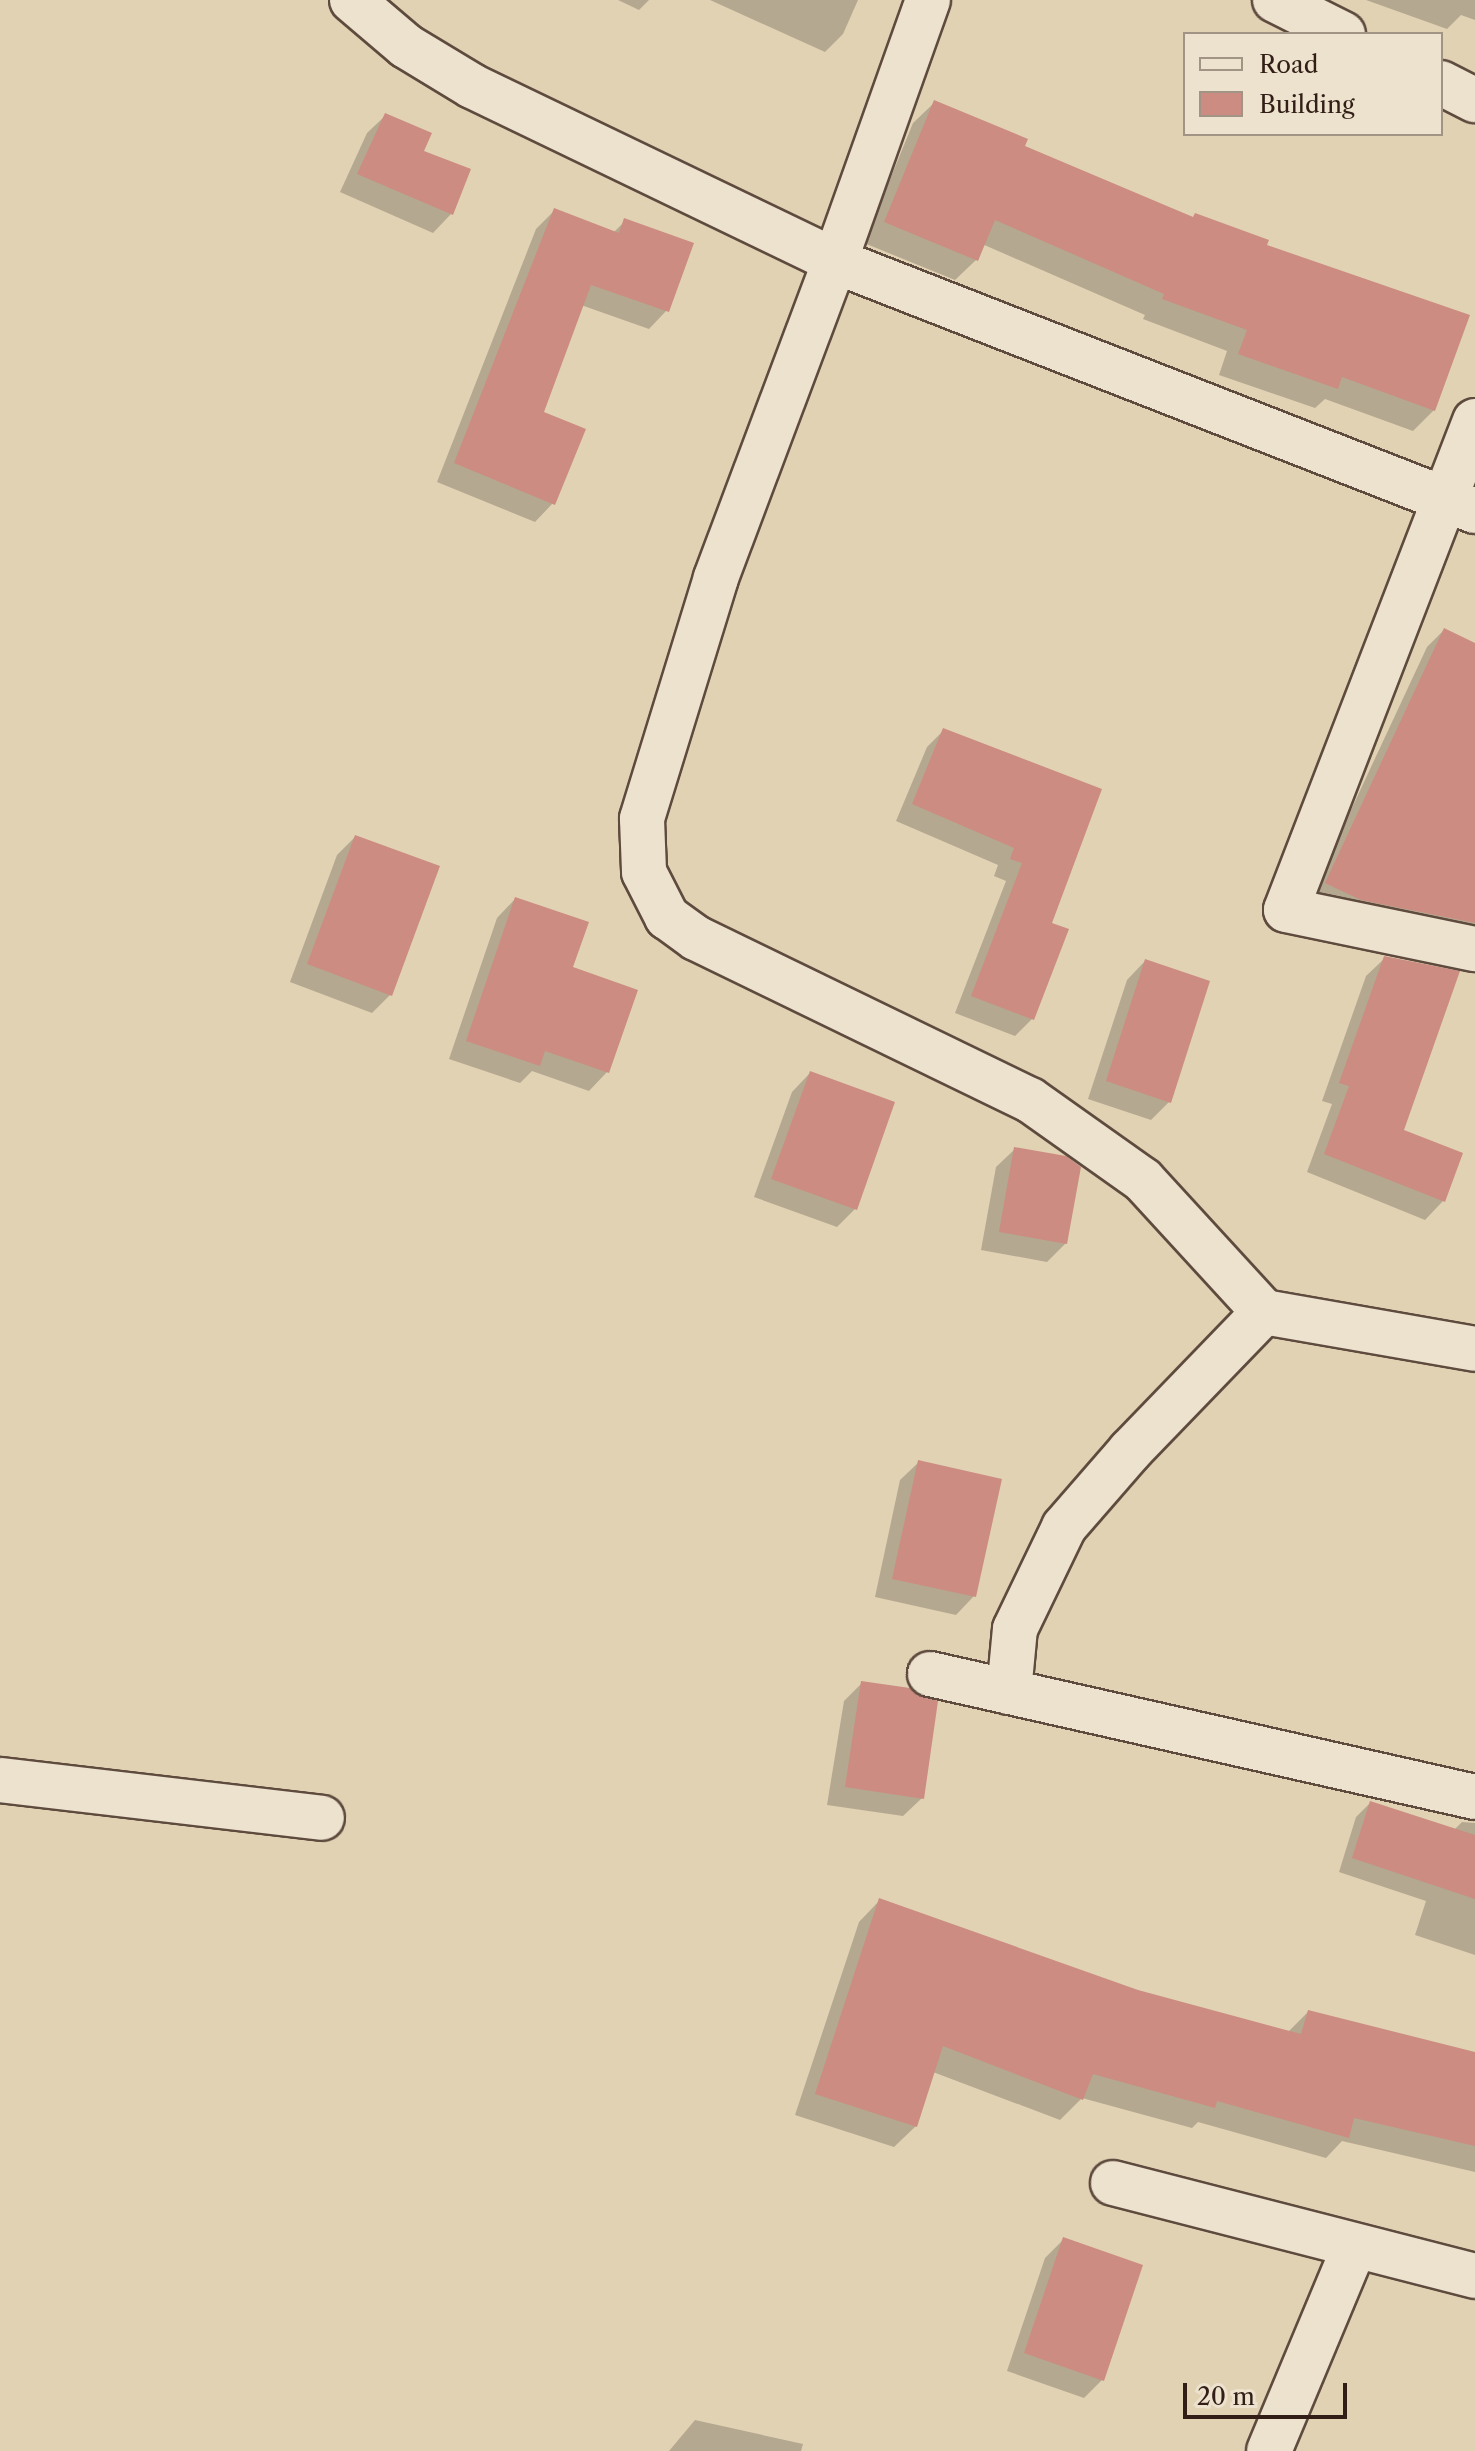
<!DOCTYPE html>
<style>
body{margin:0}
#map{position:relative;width:1475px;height:2451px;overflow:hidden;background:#e2d2b4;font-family:"Libre Caslon Text",serif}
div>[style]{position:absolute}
.shadow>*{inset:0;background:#0003}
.building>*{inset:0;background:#cc8c81}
.roads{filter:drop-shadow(2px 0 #5e4b3e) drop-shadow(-2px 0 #5e4b3e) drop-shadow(0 2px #5e4b3e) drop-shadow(0 -2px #5e4b3e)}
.minor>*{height:44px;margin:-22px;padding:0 22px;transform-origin:22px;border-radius:22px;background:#ece2ce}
span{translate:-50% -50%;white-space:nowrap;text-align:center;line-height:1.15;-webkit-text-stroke:8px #ece2ce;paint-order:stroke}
.legend{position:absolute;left:1183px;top:32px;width:260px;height:104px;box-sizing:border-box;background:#ece2ce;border:2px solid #a29484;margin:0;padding:10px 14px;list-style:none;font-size:24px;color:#321e16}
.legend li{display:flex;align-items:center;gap:16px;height:40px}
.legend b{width:40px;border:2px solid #a29484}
.scale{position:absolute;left:1183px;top:2383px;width:164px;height:36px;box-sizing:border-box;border:4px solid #321e16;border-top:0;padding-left:10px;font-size:24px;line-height:28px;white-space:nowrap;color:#321e16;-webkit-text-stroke:6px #ece2ce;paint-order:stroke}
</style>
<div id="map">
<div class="shadow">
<i style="clip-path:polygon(618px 0,649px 0,639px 10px)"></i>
<i style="clip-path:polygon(710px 0,858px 0,843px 34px,825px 52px)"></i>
<i style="clip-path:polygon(1366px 0,1475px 0,1475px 20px,1461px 15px,1447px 29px)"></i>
<i style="clip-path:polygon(934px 103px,1022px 148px,1264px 246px,1434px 410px,1413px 431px,1325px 399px,1315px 408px,1219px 375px,1227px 351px,1143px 319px,1145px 315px,982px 244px,976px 260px,955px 280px,864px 243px,913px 123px)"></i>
<i style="clip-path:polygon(386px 115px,422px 152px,451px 214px,433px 233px,340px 192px,367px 133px)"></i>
<i style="clip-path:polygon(554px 211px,613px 233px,625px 221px,667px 310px,649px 329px,581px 305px,542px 413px,553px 503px,535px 522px,437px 482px,536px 229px)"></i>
<i style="clip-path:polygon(1444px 630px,1475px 645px,1475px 951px,1309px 900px,1427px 647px)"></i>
<i style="clip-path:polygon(944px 730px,1099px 790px,1049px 924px,1032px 1019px,1015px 1036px,955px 1013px,1006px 881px,994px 876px,998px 865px,896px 821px,927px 747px)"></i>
<i style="clip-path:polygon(355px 837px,391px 994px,372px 1013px,290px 982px,337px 855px)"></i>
<i style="clip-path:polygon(515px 899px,571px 968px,607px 1072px,589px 1091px,532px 1071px,520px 1083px,449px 1059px,497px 918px)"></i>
<i style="clip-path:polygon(1385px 958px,1401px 1131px,1461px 1154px,1443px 1201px,1425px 1220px,1307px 1172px,1332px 1104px,1322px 1101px,1366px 976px)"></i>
<i style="clip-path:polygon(1145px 961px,1169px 1102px,1151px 1120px,1088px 1099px,1127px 980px)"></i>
<i style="clip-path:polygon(810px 1073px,855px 1209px,837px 1227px,754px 1197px,792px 1092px)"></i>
<i style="clip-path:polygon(1015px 1149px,1066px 1243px,1047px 1262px,981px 1250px,996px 1167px)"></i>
<i style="clip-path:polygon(919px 1462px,974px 1596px,956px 1615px,875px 1597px,900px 1480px)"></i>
<i style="clip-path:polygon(862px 1683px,922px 1798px,903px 1816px,827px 1805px,844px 1701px)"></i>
<i style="clip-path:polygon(1370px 1803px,1454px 1830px,1462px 1822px,1475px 1823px,1475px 1955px,1415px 1935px,1426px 1901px,1339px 1872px,1356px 1817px)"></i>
<i style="clip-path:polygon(880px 1900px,1137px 1992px,1288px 2032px,1308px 2012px,1475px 2054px,1475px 2172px,1342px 2141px,1326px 2158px,1198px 2122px,1192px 2128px,1082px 2098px,1060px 2120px,933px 2072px,916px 2126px,894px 2147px,795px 2115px,859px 1922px)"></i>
<i style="clip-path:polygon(1064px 2239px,1102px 2380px,1084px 2398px,1007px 2371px,1045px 2258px)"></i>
<i style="clip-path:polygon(695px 2420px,803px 2444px,801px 2451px,669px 2451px)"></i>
</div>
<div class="building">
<i style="clip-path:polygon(934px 100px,1028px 139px,1025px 146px,1193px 217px,1195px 213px,1269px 240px,1267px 245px,1470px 315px,1435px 411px,1342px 377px,1338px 389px,1238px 354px,1247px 330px,1162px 299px,1164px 294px,995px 220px,978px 261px,884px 222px)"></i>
<i style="clip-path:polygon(385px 113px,432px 133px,424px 151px,471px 169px,453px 215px,357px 174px)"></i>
<i style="clip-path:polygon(554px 208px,619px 233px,624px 218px,694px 243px,669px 312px,591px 285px,544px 412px,586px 429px,555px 505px,454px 463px)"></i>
<i style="clip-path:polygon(1444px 628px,1475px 643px,1475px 923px,1361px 900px,1325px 883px)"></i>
<i style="clip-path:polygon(943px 728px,1102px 789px,1052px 923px,1069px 929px,1034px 1020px,971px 996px,1022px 863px,1010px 859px,1014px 848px,912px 804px)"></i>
<i style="clip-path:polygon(355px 835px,440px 866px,392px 996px,307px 964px)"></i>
<i style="clip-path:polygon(515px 897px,589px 922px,573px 967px,638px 990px,609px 1073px,545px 1051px,540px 1066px,466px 1041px)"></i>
<i style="clip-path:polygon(1384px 956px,1460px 971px,1404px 1130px,1463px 1153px,1445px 1202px,1324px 1154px,1349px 1086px,1339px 1083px)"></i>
<i style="clip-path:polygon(1145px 959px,1210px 981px,1171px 1103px,1106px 1081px)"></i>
<i style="clip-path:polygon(810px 1071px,895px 1102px,857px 1210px,771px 1179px)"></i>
<i style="clip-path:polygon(1014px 1147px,1066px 1156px,1081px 1167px,1067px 1244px,999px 1232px)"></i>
<i style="clip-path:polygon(918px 1460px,1002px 1479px,976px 1597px,892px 1579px)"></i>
<i style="clip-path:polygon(861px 1681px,910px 1688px,938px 1701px,924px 1799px,845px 1787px)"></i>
<i style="clip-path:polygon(1370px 1801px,1475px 1835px,1475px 1899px,1352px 1858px)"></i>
<i style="clip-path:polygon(879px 1898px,1138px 1990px,1301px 2034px,1308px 2010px,1475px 2052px,1475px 2146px,1354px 2118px,1349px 2138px,1217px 2101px,1215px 2108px,1093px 2074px,1083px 2100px,943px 2046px,917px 2127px,815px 2094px)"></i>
<i style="clip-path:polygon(1063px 2237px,1143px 2265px,1104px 2381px,1024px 2353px)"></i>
</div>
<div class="roads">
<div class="minor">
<i style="left:352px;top:0;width:71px;rotate:40.4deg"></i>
<i style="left:406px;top:46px;width:77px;rotate:31.2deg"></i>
<i style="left:472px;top:86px;width:403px;rotate:25.7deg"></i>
<i style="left:835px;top:261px;width:339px;rotate:110.6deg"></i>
<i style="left:716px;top:578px;width:252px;rotate:107.1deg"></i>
<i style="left:642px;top:819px;width:53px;rotate:87.8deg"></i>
<i style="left:644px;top:872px;width:51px;rotate:62.9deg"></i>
<i style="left:667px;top:917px;width:36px;rotate:36deg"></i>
<i style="left:696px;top:938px;width:371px;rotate:25.9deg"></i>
<i style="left:1030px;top:1100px;width:138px;rotate:35.3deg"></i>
<i style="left:1143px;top:1180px;width:179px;rotate:47.5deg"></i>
<i style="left:1264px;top:1312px;width:214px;rotate:9.9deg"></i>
<i style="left:928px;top:0;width:277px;rotate:109.6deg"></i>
<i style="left:835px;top:261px;width:687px;rotate:21.34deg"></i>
<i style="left:1275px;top:0;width:76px;rotate:26.6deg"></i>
<i style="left:1441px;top:83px;width:38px;rotate:27deg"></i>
<i style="left:1475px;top:421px;width:524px;rotate:111.13deg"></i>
<i style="left:1286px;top:910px;width:193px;rotate:11.7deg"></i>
<i style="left:930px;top:1674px;width:559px;rotate:12.72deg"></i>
<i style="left:1009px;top:1692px;width:63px;rotate:-84.6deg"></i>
<i style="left:1015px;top:1629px;width:113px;rotate:-64.3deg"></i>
<i style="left:1064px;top:1527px;width:101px;rotate:-49deg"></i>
<i style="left:1130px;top:1451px;width:193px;rotate:-46deg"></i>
<i style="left:0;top:1780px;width:324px;rotate:6.7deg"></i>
<i style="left:1113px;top:2183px;width:374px;rotate:14.4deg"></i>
<i style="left:1269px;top:2451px;width:220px;rotate:-67.3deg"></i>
</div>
</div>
<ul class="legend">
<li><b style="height:10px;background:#ece2ce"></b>Road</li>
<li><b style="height:22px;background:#cc8c81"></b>Building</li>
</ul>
<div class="scale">20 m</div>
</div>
